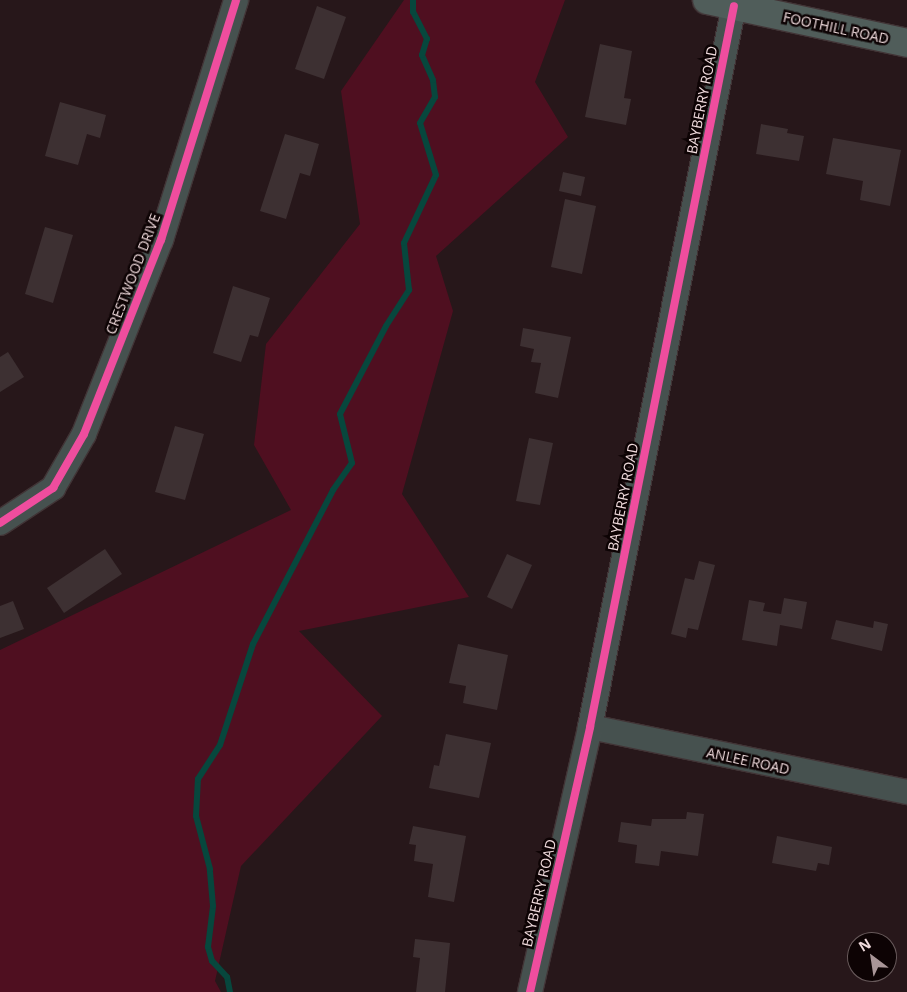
<!DOCTYPE html>
<style>
body{margin:0}
#map{position:relative;width:907px;height:992px;overflow:hidden;background:#27171a;font-family:"Open Sans",sans-serif}
div>[style]{position:absolute}
.green>*{inset:0;background:#4f0f20}
.stream>*{height:6px;margin:-3px;padding:0 3px;transform-origin:3px;border-radius:3px;background:#07473d}
.building>*{inset:0;background:#3d3032}
.roads{filter:drop-shadow(1px 0 #413436) drop-shadow(-1px 0 #413436) drop-shadow(0 1px #413436) drop-shadow(0 -1px #413436)}
.street>*{height:24px;margin:-12px;padding:0 12px;transform-origin:12px;border-radius:12px;background:#46514f}
.secondary>*{height:28px;margin:-14px;padding:0 14px;transform-origin:14px;border-radius:14px;background:#505d5a}
.cycleway>*{height:8px;margin:-4px;padding:0 4px;transform-origin:4px;border-radius:4px;background:#ef4d9e}
span{translate:-50% -50%;white-space:nowrap;text-align:center;line-height:1.15;-webkit-text-stroke:5px #0d0304;paint-order:stroke}
.street-label{font-size:14px;color:#efdadc}
.north{position:absolute;left:847px;top:932px;width:50px;height:50px;box-sizing:border-box;background:#0d0304;border:1px solid #67595a;border-radius:50%;rotate:329deg;font-size:14px;font-weight:700;line-height:20px;text-align:center;color:#efdadc}
.north::after{content:'';display:block;margin:auto;width:18px;height:22px;background:#a99698;clip-path:polygon(50% 0,100% 100%,50% 72%,0 100%)}
</style>
<div id="map">
<div class="green">
<i style="clip-path:polygon(404px 0,565px 0,535px 82px,568px 137px,436px 256px,453px 311px,402px 494px,469px 597px,299px 631px,382px 716px,241px 866px,215px 981px,221px 992px,0 992px,0 650px,291px 510px,254px 445px,266px 344px,360px 224px,341px 91px)"></i>
</div>
<div class="stream">
<i style="left:230px;top:992px;width:15px;rotate:-101deg"></i>
<i style="left:227px;top:977px;width:22px;rotate:-133deg"></i>
<i style="left:212px;top:961px;width:15px;rotate:-106deg"></i>
<i style="left:208px;top:947px;width:41px;rotate:-83deg"></i>
<i style="left:213px;top:906px;width:37px;rotate:-95deg"></i>
<i style="left:210px;top:869px;width:55px;rotate:-104.8deg"></i>
<i style="left:196px;top:816px;width:37px;rotate:-87deg"></i>
<i style="left:198px;top:779px;width:40px;rotate:-57.1deg"></i>
<i style="left:220px;top:745px;width:106px;rotate:-71.9deg"></i>
<i style="left:253px;top:644px;width:174px;rotate:-62.5deg"></i>
<i style="left:333px;top:490px;width:33px;rotate:-55deg"></i>
<i style="left:352px;top:463px;width:50px;rotate:-103.8deg"></i>
<i style="left:340px;top:414px;width:99px;rotate:-62.4deg"></i>
<i style="left:386px;top:326px;width:43px;rotate:-57.4deg"></i>
<i style="left:409px;top:290px;width:47px;rotate:-96.1deg"></i>
<i style="left:404px;top:243px;width:75px;rotate:-64.8deg"></i>
<i style="left:436px;top:175px;width:54px;rotate:-107.1deg"></i>
<i style="left:420px;top:123px;width:30px;rotate:-60deg"></i>
<i style="left:435px;top:97px;width:17px;rotate:-97deg"></i>
<i style="left:433px;top:80px;width:27px;rotate:-114deg"></i>
<i style="left:422px;top:55px;width:17px;rotate:-73deg"></i>
<i style="left:427px;top:39px;width:30px;rotate:-117deg"></i>
<i style="left:413px;top:12px;width:12px;rotate:-90deg"></i>
</div>
<div class="building">
<i style="clip-path:polygon(317px 6px,346px 17px,324px 79px,295px 69px)"></i>
<i style="clip-path:polygon(600px 44px,632px 51px,624px 98px,631px 99px,626px 125px,585px 117px)"></i>
<i style="clip-path:polygon(60px 102px,106px 115px,100px 138px,87px 134px,78px 165px,45px 156px)"></i>
<i style="clip-path:polygon(761px 124px,788px 129px,787px 133px,804px 136px,799px 161px,756px 154px)"></i>
<i style="clip-path:polygon(285px 134px,319px 144px,310px 176px,300px 173px,286px 219px,260px 211px)"></i>
<i style="clip-path:polygon(833px 138px,901px 150px,890px 206px,860px 200px,863px 181px,826px 174px)"></i>
<i style="clip-path:polygon(563px 172px,585px 177px,581px 196px,559px 191px)"></i>
<i style="clip-path:polygon(565px 199px,596px 206px,582px 274px,551px 267px)"></i>
<i style="clip-path:polygon(45px 227px,73px 235px,53px 303px,25px 294px)"></i>
<i style="clip-path:polygon(233px 286px,270px 298px,258px 337px,250px 335px,241px 362px,213px 353px)"></i>
<i style="clip-path:polygon(523px 328px,571px 337px,558px 398px,535px 393px,541px 363px,531px 362px,534px 349px,520px 346px)"></i>
<i style="clip-path:polygon(8px 352px,24px 377px,0 392px,0 357px)"></i>
<i style="clip-path:polygon(175px 426px,204px 434px,185px 500px,155px 492px)"></i>
<i style="clip-path:polygon(529px 438px,553px 443px,540px 505px,516px 501px)"></i>
<i style="clip-path:polygon(105px 549px,122px 574px,64px 613px,47px 588px)"></i>
<i style="clip-path:polygon(507px 554px,532px 565px,512px 609px,487px 597px)"></i>
<i style="clip-path:polygon(699px 561px,715px 565px,698px 630px,688px 628px,686px 638px,671px 634px,685px 578px,694px 580px)"></i>
<i style="clip-path:polygon(784px 598px,807px 602px,802px 629px,780px 625px,777px 646px,742px 640px,749px 600px,765px 603px,763px 611px,781px 614px)"></i>
<i style="clip-path:polygon(13px 601px,24px 629px,0 638px,0 606px)"></i>
<i style="clip-path:polygon(836px 620px,873px 628px,874px 621px,888px 624px,882px 651px,831px 639px)"></i>
<i style="clip-path:polygon(458px 644px,508px 655px,497px 710px,463px 703px,466px 686px,449px 683px)"></i>
<i style="clip-path:polygon(446px 734px,491px 743px,479px 798px,429px 788px,434px 765px,439px 766px)"></i>
<i style="clip-path:polygon(687px 812px,704px 814px,698px 856px,661px 851px,659px 866px,635px 863px,637px 845px,618px 842px,621px 822px,651px 826px,652px 819px,686px 819px)"></i>
<i style="clip-path:polygon(413px 826px,466px 836px,454px 902px,428px 897px,433px 864px,414px 861px,416px 845px,409px 844px)"></i>
<i style="clip-path:polygon(777px 836px,832px 847px,829px 865px,818px 863px,816px 871px,772px 863px)"></i>
<i style="clip-path:polygon(415px 939px,450px 943px,445px 992px,416px 992px,420px 958px,413px 957px)"></i>
</div>
<div class="roads">
<div class="street">
<i style="left:0;top:523px;width:64px;rotate:-33.4deg"></i>
<i style="left:53px;top:488px;width:62px;rotate:-60.1deg"></i>
<i style="left:84px;top:434px;width:209px;rotate:-68.4deg"></i>
<i style="left:161px;top:240px;width:251px;rotate:-72.6deg"></i>
<i style="left:590px;top:727px;width:324px;rotate:11.6deg"></i>
<i style="left:530px;top:992px;width:272px;rotate:-77.2deg"></i>
<i style="left:590px;top:727px;width:735px;rotate:-78.71deg"></i>
</div>
<div class="secondary">
<i style="left:707px;top:0;width:205px;rotate:12.1deg"></i>
</div>
</div>
<div class="cycleway">
<i style="left:0;top:523px;width:64px;rotate:-33.4deg"></i>
<i style="left:53px;top:488px;width:62px;rotate:-60.1deg"></i>
<i style="left:84px;top:434px;width:209px;rotate:-68.4deg"></i>
<i style="left:161px;top:240px;width:251px;rotate:-72.6deg"></i>
<i style="left:530px;top:992px;width:272px;rotate:-77.2deg"></i>
<i style="left:590px;top:727px;width:735px;rotate:-78.71deg"></i>
</div>
<div class="street-label">
<span style="left:836px;top:28px;rotate:12deg">FOOTHILL ROAD</span>
<span style="left:702px;top:100px;rotate:-79deg">BAYBERRY ROAD</span>
<span style="left:133px;top:274px;rotate:-69deg">CRESTWOOD DRIVE</span>
<span style="left:623px;top:497px;rotate:-79deg">BAYBERRY ROAD</span>
<span style="left:748px;top:761px;rotate:12deg">ANLEE ROAD</span>
<span style="left:539px;top:893px;rotate:-77deg">BAYBERRY ROAD</span>
</div>
<div class="north">N</div>
</div>
